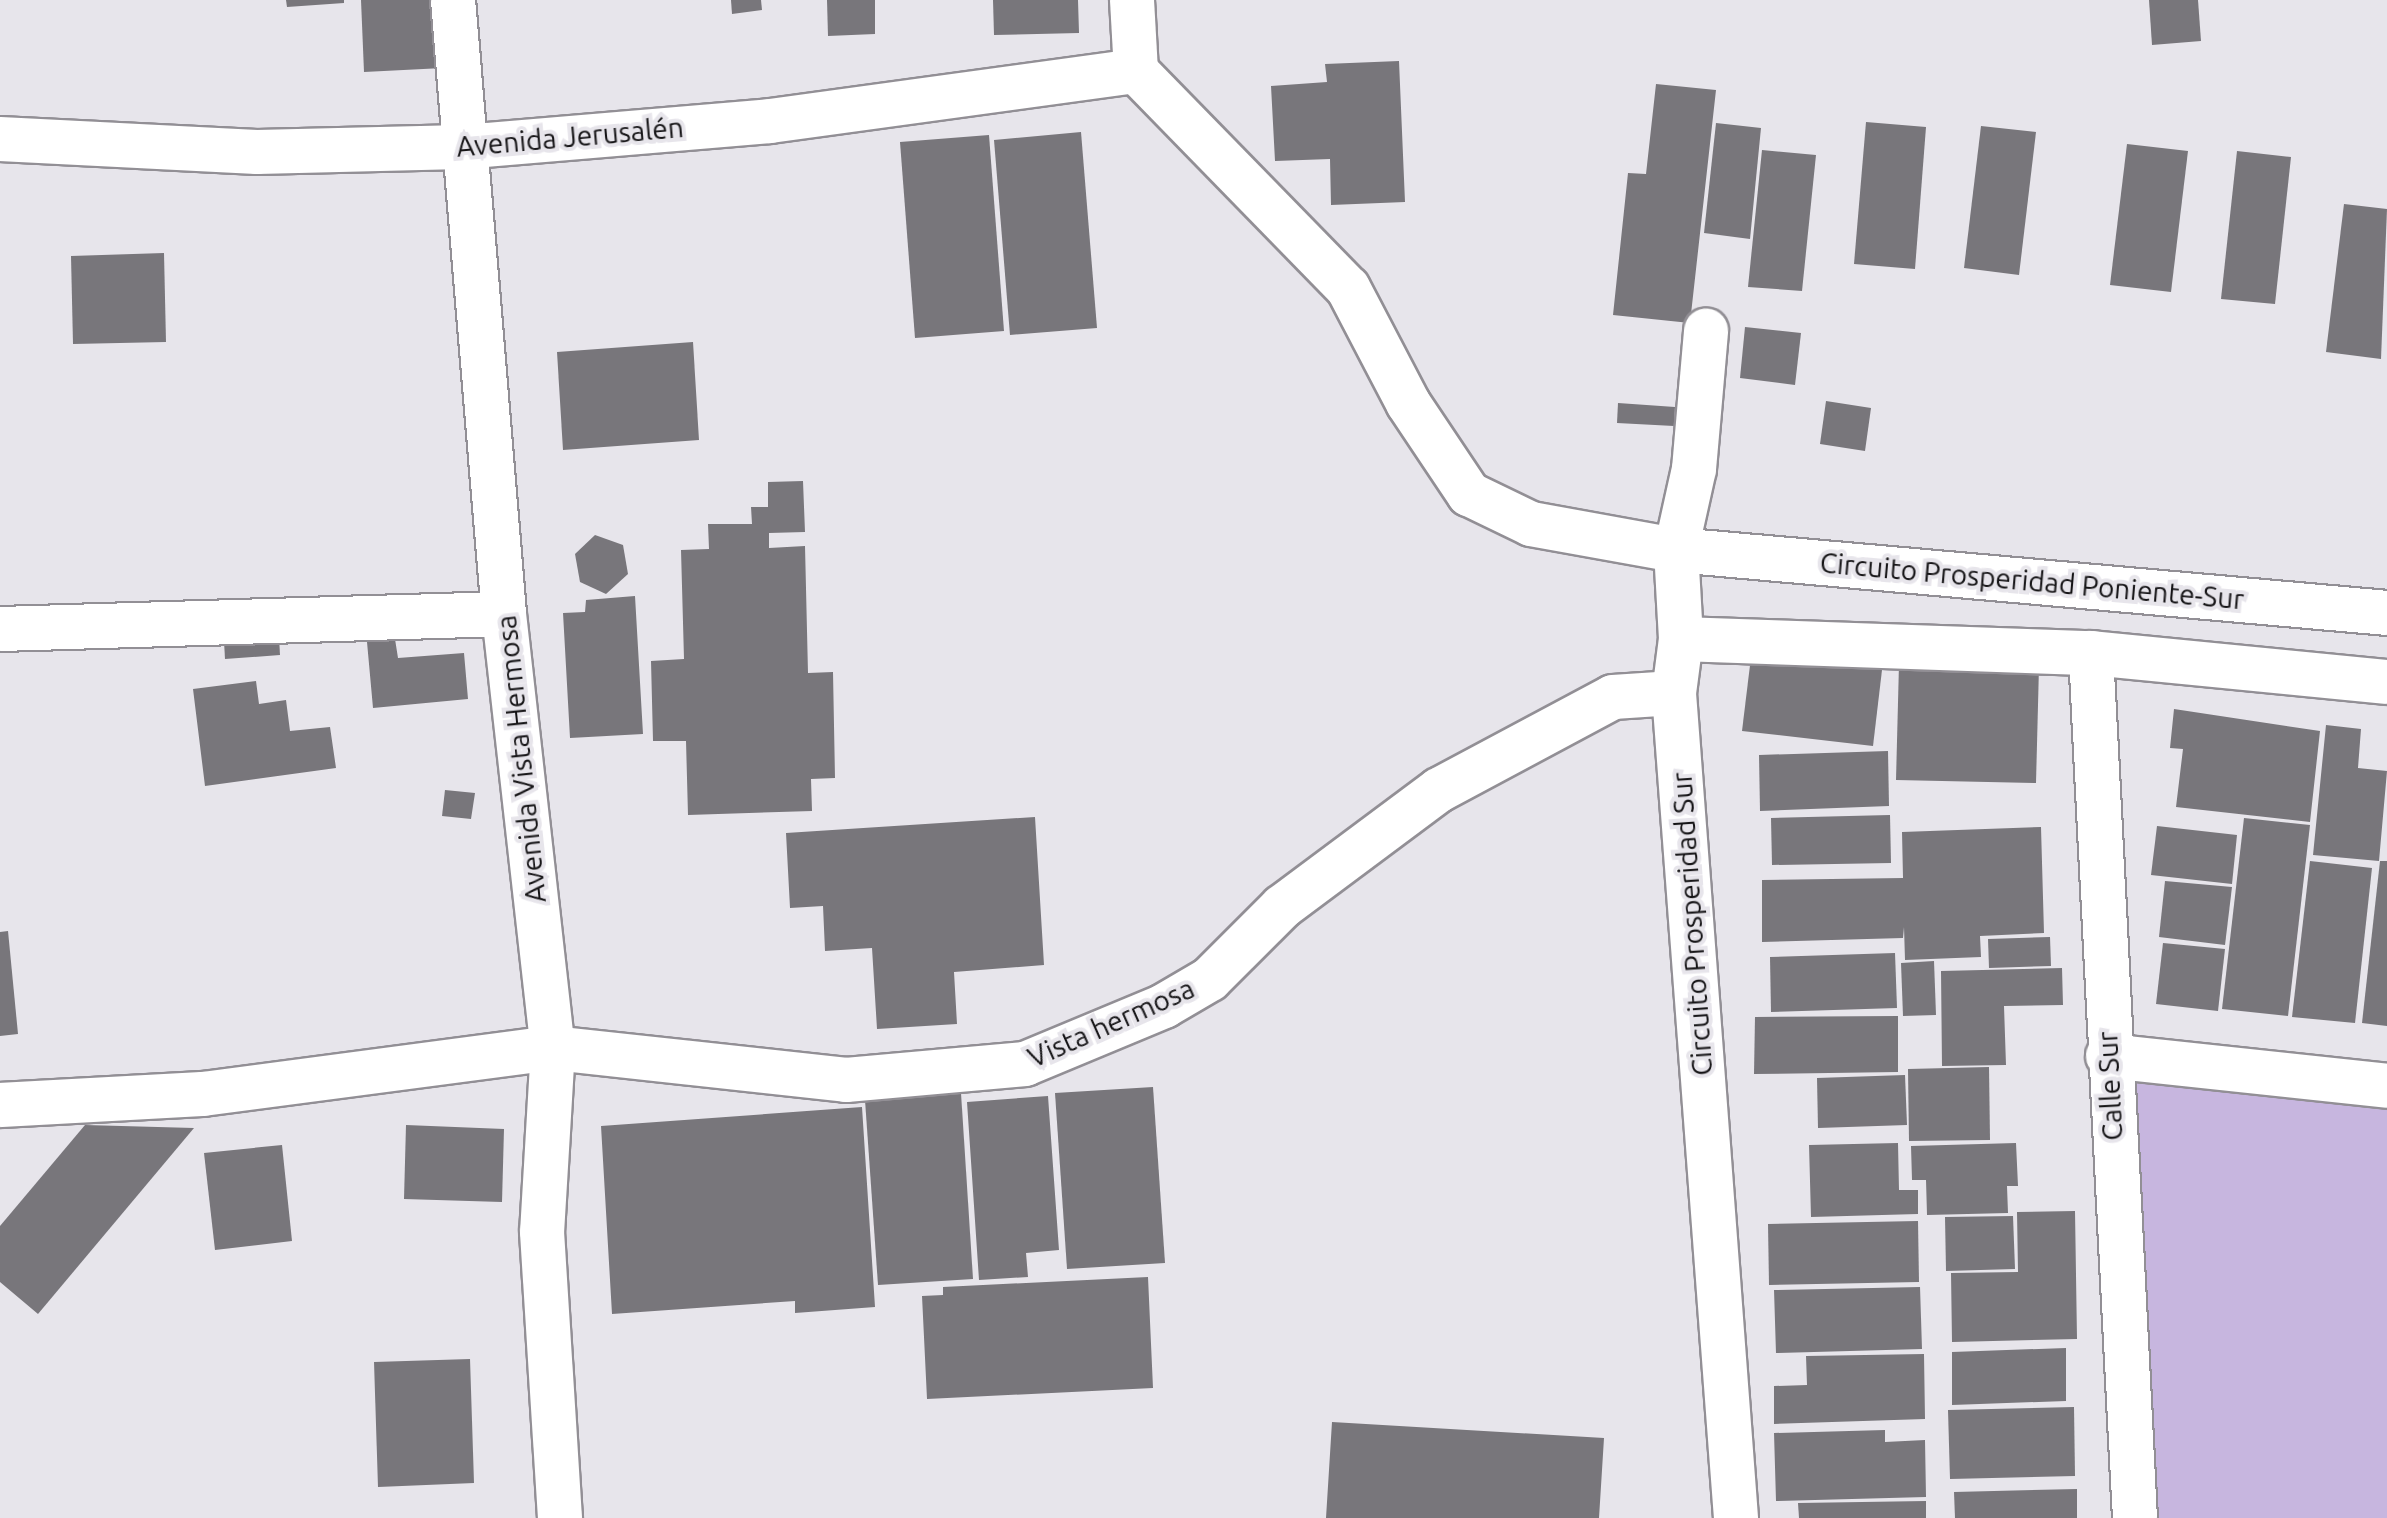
<!DOCTYPE html>
<meta charset="utf-8">
<style>
body{margin:0}
#map{position:relative;width:2387px;height:1518px;overflow:hidden;background:#e7e5eb;font-family:Ubuntu,sans-serif}
div>[style]{position:absolute}
.green>*{inset:0;background:#c7b6df}
.building>*{inset:0;background:#78767b}
.roads{filter:drop-shadow(2px 0 #928f95) drop-shadow(-2px 0 #928f95) drop-shadow(0 2px #928f95) drop-shadow(0 -2px #928f95)}
.minor>*{height:44px;margin:-22px;padding:0 22px;transform-origin:22px;border-radius:22px;background:#fff}
.tertiary>*{height:44px;margin:-22px;padding:0 22px;transform-origin:22px;border-radius:22px;background:#fff}
span{translate:-50% -50%;white-space:nowrap;text-align:center;line-height:1.15;-webkit-text-stroke:8px #e7e5eb;paint-order:stroke}
.street-label{font-size:28px;color:#151416}
</style>
<div id="map">
<div class="green">
<i style="clip-path:polygon(2130px 1078px,2387px 1107px,2387px 1518px,2156px 1518px)"></i>
</div>
<div class="building">
<i style="clip-path:polygon(286px 0,344px 0,344px 3px,287px 7px)"></i>
<i style="clip-path:polygon(361px 0,440px 0,443px 68px,364px 72px)"></i>
<i style="clip-path:polygon(731px 0,761px 0,762px 10px,732px 14px)"></i>
<i style="clip-path:polygon(827px 0,875px 0,875px 34px,828px 36px)"></i>
<i style="clip-path:polygon(993px 0,1078px 0,1079px 33px,994px 35px)"></i>
<i style="clip-path:polygon(2149px 0,2198px 0,2201px 41px,2152px 45px)"></i>
<i style="clip-path:polygon(1399px 61px,1405px 202px,1331px 205px,1330px 159px,1275px 161px,1271px 86px,1327px 82px,1325px 64px)"></i>
<i style="clip-path:polygon(1656px 84px,1716px 90px,1690px 323px,1613px 315px,1628px 173px,1646px 174px)"></i>
<i style="clip-path:polygon(1866px 122px,1926px 127px,1915px 269px,1854px 264px)"></i>
<i style="clip-path:polygon(1716px 123px,1761px 128px,1750px 239px,1704px 233px)"></i>
<i style="clip-path:polygon(1981px 126px,2036px 132px,2019px 275px,1964px 268px)"></i>
<i style="clip-path:polygon(1081px 132px,1097px 328px,1010px 335px,994px 140px)"></i>
<i style="clip-path:polygon(989px 135px,1004px 331px,915px 338px,900px 142px)"></i>
<i style="clip-path:polygon(2127px 144px,2188px 151px,2171px 292px,2110px 285px)"></i>
<i style="clip-path:polygon(1762px 150px,1816px 155px,1802px 291px,1748px 287px)"></i>
<i style="clip-path:polygon(2237px 151px,2291px 157px,2275px 304px,2221px 299px)"></i>
<i style="clip-path:polygon(2344px 204px,2387px 209px,2381px 359px,2326px 352px)"></i>
<i style="clip-path:polygon(164px 253px,166px 342px,73px 344px,71px 256px)"></i>
<i style="clip-path:polygon(1745px 327px,1801px 333px,1795px 385px,1740px 378px)"></i>
<i style="clip-path:polygon(693px 342px,699px 440px,563px 450px,557px 352px)"></i>
<i style="clip-path:polygon(1826px 401px,1871px 408px,1865px 451px,1820px 444px)"></i>
<i style="clip-path:polygon(1618px 403px,1675px 407px,1674px 426px,1617px 423px)"></i>
<i style="clip-path:polygon(803px 481px,805px 532px,769px 533px,769px 548px,805px 546px,808px 673px,833px 672px,835px 778px,811px 779px,812px 811px,688px 815px,686px 741px,653px 741px,651px 661px,684px 659px,681px 550px,709px 549px,708px 524px,752px 524px,751px 507px,768px 507px,768px 482px)"></i>
<i style="clip-path:polygon(595px 535px,623px 545px,628px 574px,606px 594px,580px 582px,575px 554px)"></i>
<i style="clip-path:polygon(635px 596px,643px 734px,570px 738px,563px 613px,585px 612px,586px 600px)"></i>
<i style="clip-path:polygon(279px 637px,280px 655px,225px 659px,224px 641px)"></i>
<i style="clip-path:polygon(395px 639px,398px 658px,464px 653px,468px 699px,373px 708px,367px 642px)"></i>
<i style="clip-path:polygon(1751px 657px,1882px 670px,1873px 746px,1742px 731px)"></i>
<i style="clip-path:polygon(1899px 664px,2039px 666px,2036px 783px,1896px 780px)"></i>
<i style="clip-path:polygon(256px 681px,259px 704px,286px 700px,290px 731px,330px 727px,336px 768px,205px 786px,193px 689px)"></i>
<i style="clip-path:polygon(2174px 709px,2320px 731px,2310px 822px,2176px 807px,2183px 749px,2170px 748px)"></i>
<i style="clip-path:polygon(2326px 725px,2361px 729px,2358px 768px,2387px 771px,2379px 861px,2313px 855px)"></i>
<i style="clip-path:polygon(1888px 751px,1889px 806px,1760px 811px,1759px 755px)"></i>
<i style="clip-path:polygon(445px 790px,475px 793px,471px 819px,442px 816px)"></i>
<i style="clip-path:polygon(1890px 815px,1891px 863px,1772px 865px,1771px 818px)"></i>
<i style="clip-path:polygon(1035px 817px,1044px 965px,954px 972px,957px 1024px,877px 1029px,872px 948px,825px 951px,823px 906px,790px 908px,786px 833px)"></i>
<i style="clip-path:polygon(2244px 818px,2310px 825px,2288px 1016px,2222px 1009px)"></i>
<i style="clip-path:polygon(2157px 826px,2237px 835px,2232px 884px,2151px 875px)"></i>
<i style="clip-path:polygon(2041px 827px,2044px 933px,1980px 936px,1981px 957px,1905px 960px,1904px 927px,1903px 938px,1762px 942px,1762px 880px,1903px 878px,1902px 832px)"></i>
<i style="clip-path:polygon(2310px 861px,2372px 868px,2355px 1023px,2292px 1017px)"></i>
<i style="clip-path:polygon(2380px 861px,2387px 861px,2387px 1026px,2362px 1023px)"></i>
<i style="clip-path:polygon(2165px 881px,2232px 887px,2225px 945px,2159px 937px)"></i>
<i style="clip-path:polygon(8px 931px,18px 1034px,0 1036px,0 932px)"></i>
<i style="clip-path:polygon(2050px 937px,2051px 966px,1989px 968px,1988px 939px)"></i>
<i style="clip-path:polygon(2163px 943px,2225px 949px,2218px 1011px,2156px 1004px)"></i>
<i style="clip-path:polygon(1895px 953px,1897px 1008px,1771px 1012px,1770px 957px)"></i>
<i style="clip-path:polygon(1934px 961px,1936px 1015px,1903px 1016px,1901px 963px)"></i>
<i style="clip-path:polygon(2062px 968px,2063px 1005px,2004px 1006px,2006px 1065px,1942px 1066px,1941px 971px)"></i>
<i style="clip-path:polygon(1898px 1016px,1898px 1072px,1754px 1074px,1755px 1017px)"></i>
<i style="clip-path:polygon(1989px 1067px,1990px 1140px,1909px 1141px,1908px 1069px)"></i>
<i style="clip-path:polygon(1905px 1075px,1907px 1125px,1818px 1128px,1817px 1078px)"></i>
<i style="clip-path:polygon(1153px 1087px,1165px 1263px,1067px 1269px,1055px 1093px)"></i>
<i style="clip-path:polygon(961px 1093px,973px 1279px,878px 1285px,865px 1100px)"></i>
<i style="clip-path:polygon(1048px 1096px,1059px 1250px,1026px 1253px,1028px 1277px,979px 1280px,967px 1102px)"></i>
<i style="clip-path:polygon(862px 1107px,875px 1307px,795px 1313px,795px 1301px,612px 1314px,601px 1126px)"></i>
<i style="clip-path:polygon(85px 1125px,194px 1128px,38px 1314px,0 1282px,0 1226px)"></i>
<i style="clip-path:polygon(406px 1125px,504px 1129px,502px 1202px,404px 1199px)"></i>
<i style="clip-path:polygon(1898px 1143px,1899px 1190px,1918px 1190px,1918px 1214px,1811px 1217px,1809px 1145px)"></i>
<i style="clip-path:polygon(2016px 1143px,2018px 1186px,2007px 1186px,2008px 1213px,1927px 1215px,1926px 1180px,1912px 1180px,1911px 1146px)"></i>
<i style="clip-path:polygon(282px 1145px,292px 1241px,215px 1250px,204px 1153px)"></i>
<i style="clip-path:polygon(2075px 1211px,2077px 1339px,1952px 1342px,1951px 1273px,2018px 1272px,2017px 1212px)"></i>
<i style="clip-path:polygon(2013px 1216px,2015px 1269px,1946px 1271px,1945px 1217px)"></i>
<i style="clip-path:polygon(1918px 1221px,1919px 1282px,1769px 1285px,1768px 1224px)"></i>
<i style="clip-path:polygon(1148px 1277px,1153px 1388px,927px 1399px,922px 1296px,943px 1295px,943px 1287px)"></i>
<i style="clip-path:polygon(1920px 1287px,1922px 1349px,1776px 1353px,1774px 1290px)"></i>
<i style="clip-path:polygon(2066px 1348px,2066px 1401px,1952px 1405px,1952px 1352px)"></i>
<i style="clip-path:polygon(1924px 1354px,1925px 1419px,1774px 1424px,1774px 1386px,1807px 1385px,1806px 1356px)"></i>
<i style="clip-path:polygon(470px 1359px,474px 1483px,378px 1487px,374px 1362px)"></i>
<i style="clip-path:polygon(2074px 1407px,2075px 1476px,1950px 1479px,1948px 1410px)"></i>
<i style="clip-path:polygon(1332px 1422px,1604px 1438px,1599px 1518px,1326px 1518px)"></i>
<i style="clip-path:polygon(1885px 1430px,1885px 1442px,1925px 1440px,1926px 1497px,1776px 1501px,1774px 1433px)"></i>
<i style="clip-path:polygon(2077px 1489px,2077px 1518px,1955px 1518px,1954px 1492px)"></i>
<i style="clip-path:polygon(1926px 1501px,1926px 1518px,1799px 1518px,1798px 1503px)"></i>
</div>
<div class="roads">
<div class="minor">
<i style="left:453px;top:0;width:616px;rotate:85.25deg"></i>
<i style="left:504px;top:614px;width:437px;rotate:83.6deg"></i>
<i style="left:553px;top:1048px;width:184px;rotate:93.4deg"></i>
<i style="left:542px;top:1232px;width:287px;rotate:86.4deg"></i>
<i style="left:1132px;top:0;width:71px;rotate:86.8deg"></i>
<i style="left:1136px;top:71px;width:303px;rotate:45.7deg"></i>
<i style="left:1348px;top:288px;width:130px;rotate:62.4deg"></i>
<i style="left:1408px;top:403px;width:110px;rotate:56.2deg"></i>
<i style="left:1469px;top:494px;width:69px;rotate:25.8deg"></i>
<i style="left:1531px;top:524px;width:147px;rotate:10.2deg"></i>
<i style="left:1676px;top:550px;width:83px;rotate:-77.5deg"></i>
<i style="left:1694px;top:469px;width:139px;rotate:-85deg"></i>
<i style="left:0;top:139px;width:257px;rotate:2.9deg"></i>
<i style="left:257px;top:152px;width:205px;rotate:-1.4deg"></i>
<i style="left:462px;top:147px;width:309px;rotate:-4.8deg"></i>
<i style="left:770px;top:121px;width:369px;rotate:-7.8deg"></i>
<i style="left:0;top:629px;width:504px;rotate:-1.7deg"></i>
<i style="left:2091px;top:653px;width:866px;rotate:87.09deg"></i>
<i style="left:2108px;top:1056px;width:281px;rotate:6.1deg"></i>
<i style="left:0;top:1105px;width:203px;rotate:-3.1deg"></i>
<i style="left:203px;top:1094px;width:353px;rotate:-7.5deg"></i>
<i style="left:553px;top:1048px;width:295px;rotate:6.2deg"></i>
<i style="left:846px;top:1080px;width:180px;rotate:-5.1deg"></i>
<i style="left:1025px;top:1064px;width:151px;rotate:-22.6deg"></i>
<i style="left:1164px;top:1006px;width:53px;rotate:-30.4deg"></i>
<i style="left:1210px;top:979px;width:102px;rotate:-45deg"></i>
<i style="left:1282px;top:907px;width:196px;rotate:-36.7deg"></i>
<i style="left:1439px;top:790px;width:197px;rotate:-28.1deg"></i>
<i style="left:1613px;top:697px;width:61px;rotate:-3.8deg"></i>
</div>
<div class="tertiary">
<i style="left:1681px;top:639px;width:410px;rotate:2deg"></i>
<i style="left:2091px;top:653px;width:297px;rotate:5.6deg"></i>
<i style="left:1736px;top:1518px;width:827px;rotate:-94.3deg"></i>
<i style="left:1674px;top:693px;width:54px;rotate:-82.6deg"></i>
<i style="left:1681px;top:639px;width:89px;rotate:-93.2deg"></i>
<i style="left:1676px;top:550px;width:714px;rotate:5.06deg"></i>
</div>
</div>
<div class="street-label">
<span style="left:570px;top:137px;rotate:-5deg">Avenida Jerusalén</span>
<span style="left:2032px;top:581px;rotate:5deg">Circuito Prosperidad Poniente-Sur</span>
<span style="left:521px;top:759px;rotate:-96deg">Avenida Vista Hermosa</span>
<span style="left:1692px;top:924px;rotate:-94deg">Circuito Prosperidad Sur</span>
<span style="left:1111px;top:1023px;rotate:-24deg">Vista hermosa</span>
<span style="left:2110px;top:1086px;rotate:-93deg">Calle Sur</span>
</div>
</div>
